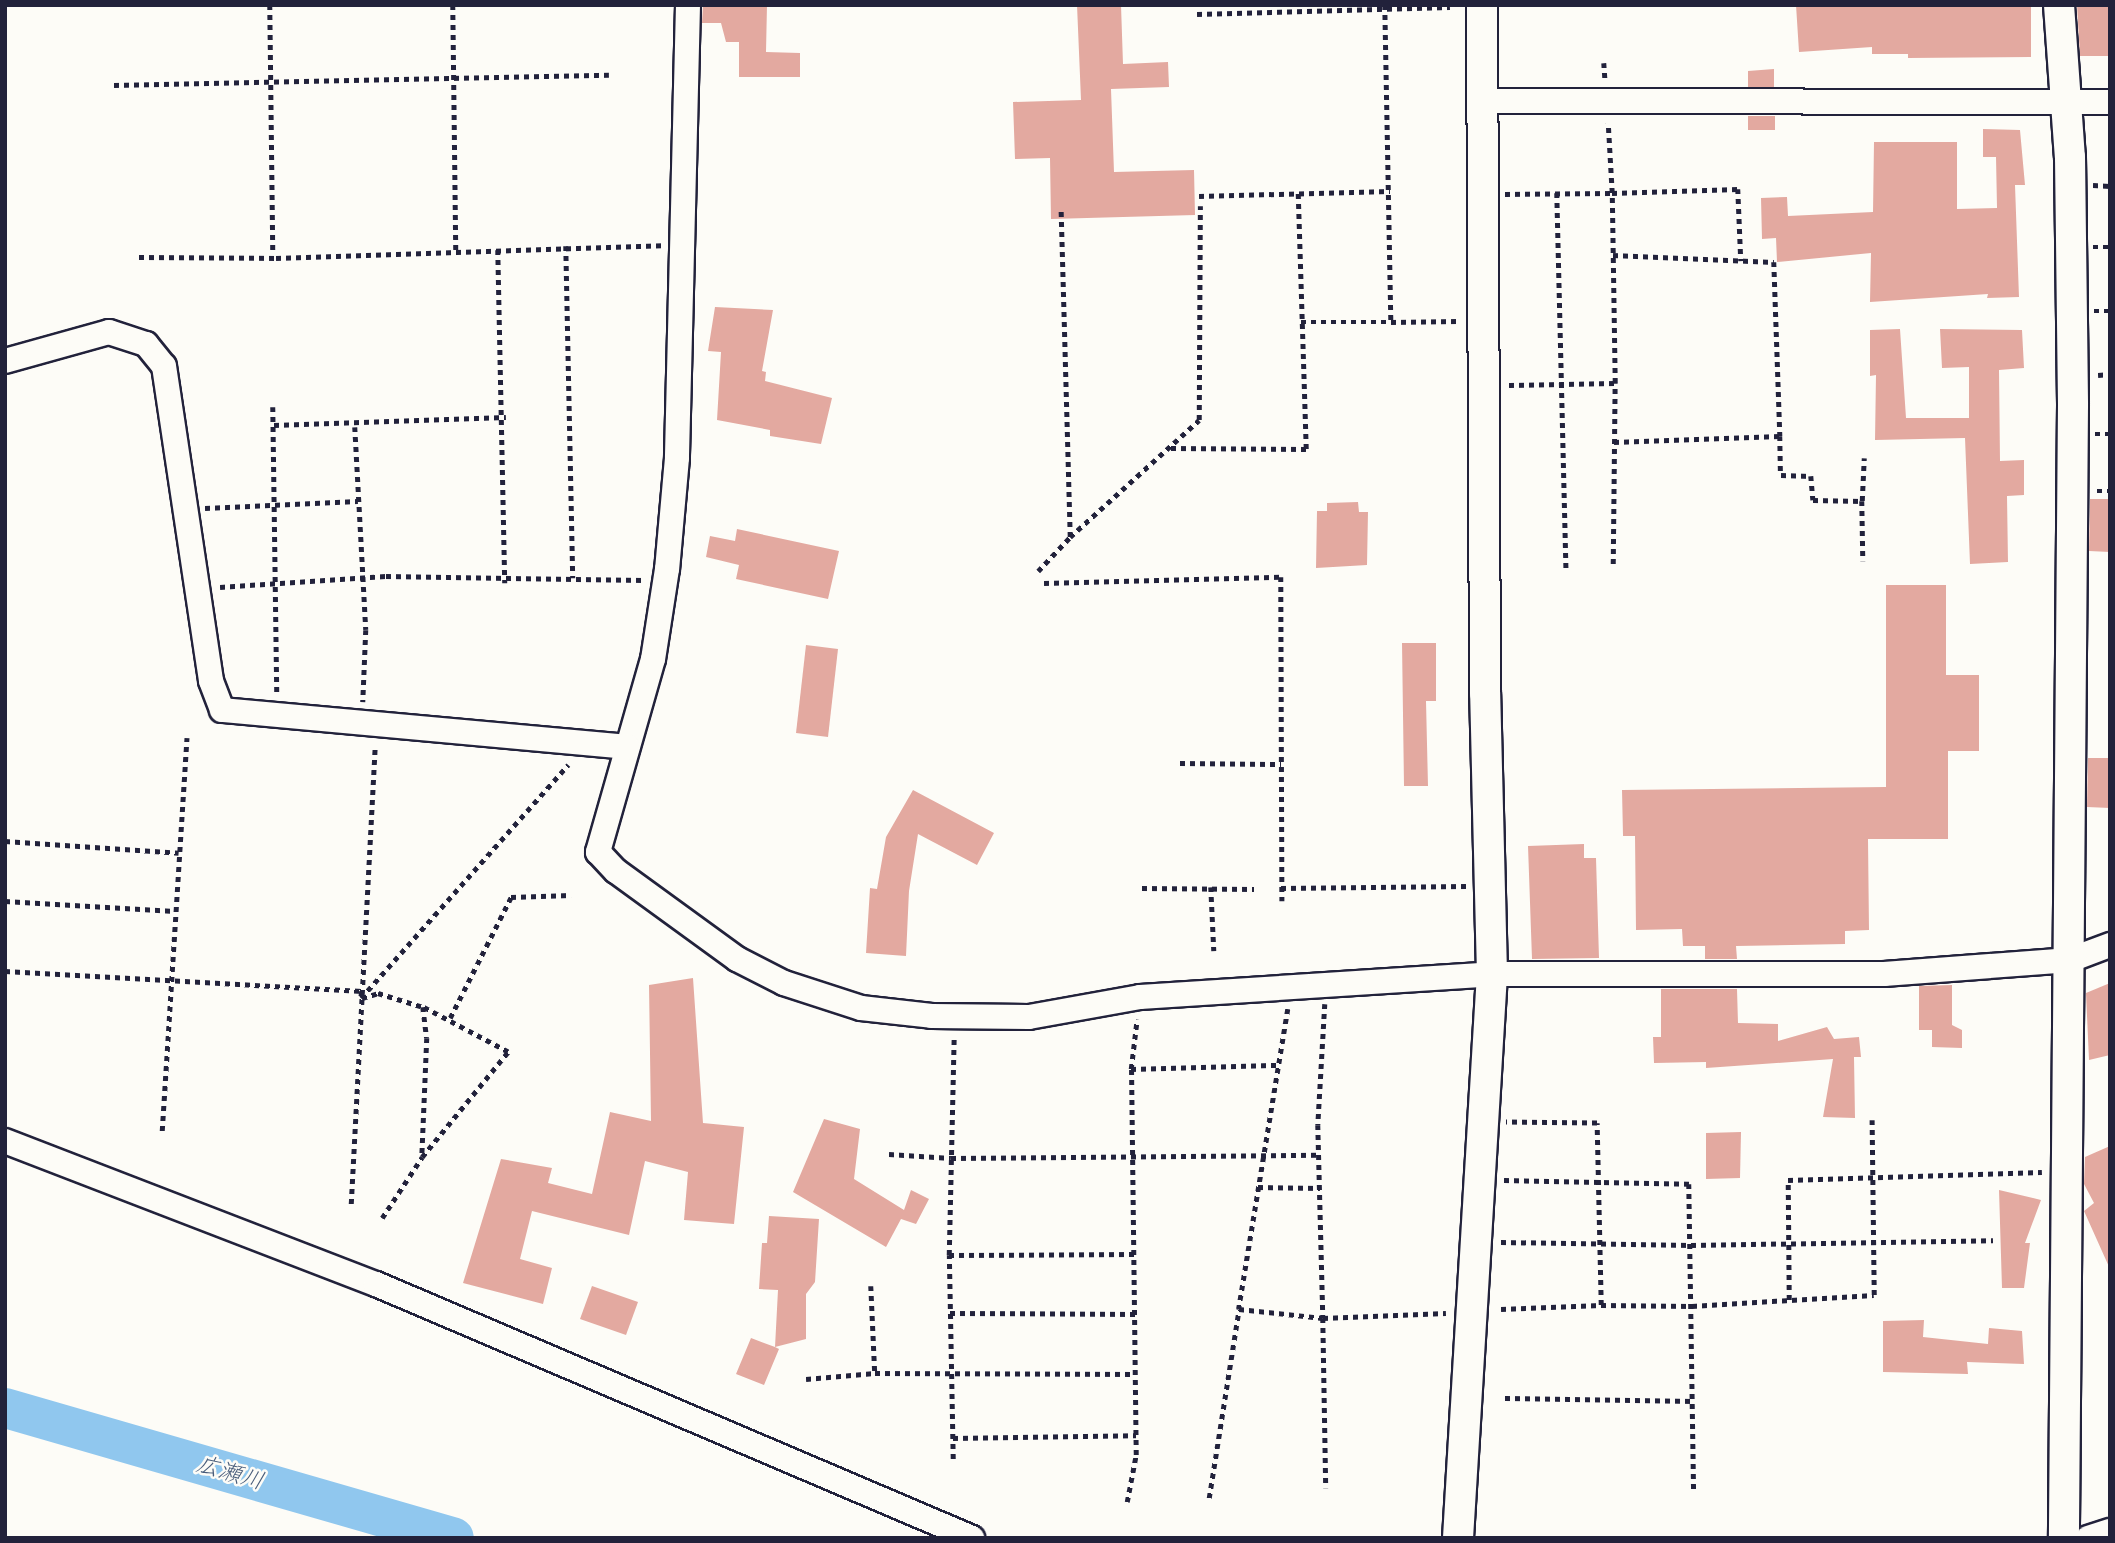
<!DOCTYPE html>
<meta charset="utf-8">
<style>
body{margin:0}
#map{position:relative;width:2115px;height:1543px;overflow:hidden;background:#fdfcf7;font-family:"Architects Daughter","Klee One",sans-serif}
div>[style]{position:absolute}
.river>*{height:40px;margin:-20px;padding:0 20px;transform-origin:20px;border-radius:20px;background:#90c7ee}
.building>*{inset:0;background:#e3a9a0}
.path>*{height:4.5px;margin-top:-2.25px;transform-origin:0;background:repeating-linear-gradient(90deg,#22223b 0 5px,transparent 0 10px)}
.roads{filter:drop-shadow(2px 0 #22223b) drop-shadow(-2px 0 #22223b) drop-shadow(0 2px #22223b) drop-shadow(0 -2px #22223b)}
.minor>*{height:24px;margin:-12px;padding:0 12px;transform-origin:12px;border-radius:12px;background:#fdfcf7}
.tertiary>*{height:30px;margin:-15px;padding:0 15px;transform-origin:15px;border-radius:15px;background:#fdfcf7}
span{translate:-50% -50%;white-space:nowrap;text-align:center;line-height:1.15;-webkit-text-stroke:5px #fdfcf7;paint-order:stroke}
.water-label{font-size:23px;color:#485c7a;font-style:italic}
.frame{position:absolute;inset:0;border:7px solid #22223b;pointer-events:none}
</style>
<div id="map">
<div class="river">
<i style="left:5px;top:1408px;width:467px;rotate:16.1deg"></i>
</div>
<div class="building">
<i style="clip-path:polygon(703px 5px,767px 5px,766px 52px,800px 53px,800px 77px,739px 77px,739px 42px,726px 42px,721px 23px,702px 23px)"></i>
<i style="clip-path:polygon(1077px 5px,1121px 5px,1123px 64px,1168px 62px,1169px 87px,1111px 89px,1114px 172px,1194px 170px,1195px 215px,1051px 219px,1050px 158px,1015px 159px,1013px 102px,1081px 100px)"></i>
<i style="clip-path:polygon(1796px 5px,2031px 5px,2031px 57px,1908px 58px,1908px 54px,1872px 54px,1872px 47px,1799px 52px)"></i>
<i style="clip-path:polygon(2077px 5px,2110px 5px,2110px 56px,2080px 56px)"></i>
<i style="clip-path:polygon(1774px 69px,1774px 87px,1748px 87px,1748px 71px)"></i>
<i style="clip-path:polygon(1748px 116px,1775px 116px,1775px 130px,1748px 130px)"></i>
<i style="clip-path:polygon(1983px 129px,2020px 130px,2025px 185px,2015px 185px,2019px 297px,1987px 298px,1988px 294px,1870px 302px,1871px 253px,1777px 262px,1776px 238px,1762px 239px,1761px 198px,1787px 197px,1788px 216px,1873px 212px,1874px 142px,1957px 142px,1957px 209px,1997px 208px,1996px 157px,1983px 157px)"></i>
<i style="clip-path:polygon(715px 307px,773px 310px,762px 371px,766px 372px,765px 381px,832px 398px,821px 444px,770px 436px,770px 430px,717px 420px,721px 352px,708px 351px)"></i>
<i style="clip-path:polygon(1900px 329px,1906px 418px,1969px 418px,1969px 367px,1942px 368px,1940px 329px,2022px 330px,2024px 368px,1999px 370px,2000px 461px,2024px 460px,2024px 495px,2007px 496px,2008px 562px,1970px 564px,1965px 438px,1875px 440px,1876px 375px,1870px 376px,1870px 330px)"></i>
<i style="clip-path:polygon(2090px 499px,2110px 499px,2110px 552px,2089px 551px)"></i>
<i style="clip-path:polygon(1358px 502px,1359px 512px,1368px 512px,1367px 565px,1316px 568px,1317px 511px,1327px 511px,1327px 503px)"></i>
<i style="clip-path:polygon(737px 529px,839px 551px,828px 599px,736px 579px,739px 565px,706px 557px,710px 536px,735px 541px)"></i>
<i style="clip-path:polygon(1886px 585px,1946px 585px,1946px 675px,1979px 675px,1979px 751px,1948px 751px,1948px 839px,1868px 839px,1869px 930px,1845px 931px,1845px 944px,1736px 946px,1737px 959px,1705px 959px,1705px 946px,1683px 946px,1682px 929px,1636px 930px,1635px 836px,1623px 836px,1622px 790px,1886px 787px)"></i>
<i style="clip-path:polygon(1402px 643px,1436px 643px,1436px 701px,1426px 701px,1428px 786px,1404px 786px)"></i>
<i style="clip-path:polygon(806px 645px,838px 649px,828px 737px,796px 733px)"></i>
<i style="clip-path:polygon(2088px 758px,2110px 758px,2110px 808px,2087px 807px)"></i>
<i style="clip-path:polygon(913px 790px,994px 833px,977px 865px,918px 834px,909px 891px,906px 956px,866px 953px,870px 888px,877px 889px,886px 837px)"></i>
<i style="clip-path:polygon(1584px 844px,1584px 858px,1596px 858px,1599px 958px,1532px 959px,1528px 846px)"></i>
<i style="clip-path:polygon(693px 978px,703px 1123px,744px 1127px,734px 1224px,684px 1220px,688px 1172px,645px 1161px,629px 1235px,532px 1211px,520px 1259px,552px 1268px,543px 1304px,463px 1283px,501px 1159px,552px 1168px,548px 1183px,592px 1194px,610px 1112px,651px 1121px,649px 985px)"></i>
<i style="clip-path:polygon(2110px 983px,2110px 1055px,2089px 1060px,2086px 993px)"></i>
<i style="clip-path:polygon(1952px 985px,1952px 1025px,1962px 1030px,1962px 1048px,1932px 1047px,1932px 1030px,1919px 1030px,1919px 986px)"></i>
<i style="clip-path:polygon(1661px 989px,1737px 989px,1738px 1023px,1778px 1024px,1778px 1041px,1827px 1027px,1834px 1039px,1859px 1037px,1861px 1057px,1854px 1057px,1855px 1118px,1823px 1117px,1833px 1059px,1706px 1068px,1706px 1062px,1654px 1063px,1653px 1037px,1661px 1037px)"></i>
<i style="clip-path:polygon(824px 1119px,860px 1129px,854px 1179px,904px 1210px,911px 1190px,929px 1199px,916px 1224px,901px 1219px,886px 1247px,793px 1192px)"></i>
<i style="clip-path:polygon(1741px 1132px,1740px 1178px,1706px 1179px,1706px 1133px)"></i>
<i style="clip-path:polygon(2110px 1146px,2110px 1269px,2084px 1211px,2094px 1203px,2084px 1184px,2085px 1157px)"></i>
<i style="clip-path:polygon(1999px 1190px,2041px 1200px,2025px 1243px,2030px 1243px,2024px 1288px,2002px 1288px)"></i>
<i style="clip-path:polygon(769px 1216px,819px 1219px,815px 1282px,806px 1294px,806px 1339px,775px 1347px,779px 1349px,764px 1385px,736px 1374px,751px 1338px,775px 1347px,778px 1290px,759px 1289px,762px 1243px,767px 1243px)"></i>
<i style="clip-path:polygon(592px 1286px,638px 1302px,626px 1335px,580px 1319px)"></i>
<i style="clip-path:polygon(1924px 1320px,1923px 1337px,1988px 1344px,1989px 1328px,2022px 1331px,2024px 1364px,1967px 1362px,1968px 1374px,1883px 1372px,1883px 1321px)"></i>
</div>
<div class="path">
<i style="left:270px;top:5px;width:249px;rotate:89.3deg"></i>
<i style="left:453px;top:5px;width:246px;rotate:89.3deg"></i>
<i style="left:1385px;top:5px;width:317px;rotate:88.9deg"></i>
<i style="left:1391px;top:322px;width:67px;rotate:-0.9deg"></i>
<i style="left:1197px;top:14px;width:253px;rotate:-1.6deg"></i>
<i style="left:1604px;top:63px;width:16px;rotate:86deg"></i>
<i style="left:114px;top:85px;width:495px;rotate:-1.2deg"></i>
<i style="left:2093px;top:185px;width:17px;rotate:3deg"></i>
<i style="left:1557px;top:193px;width:375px;rotate:88.6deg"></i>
<i style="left:1505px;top:194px;width:107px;rotate:-0.5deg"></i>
<i style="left:1612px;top:193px;width:70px;rotate:-93.3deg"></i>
<i style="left:1199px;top:196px;width:191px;rotate:-1.5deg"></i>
<i style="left:566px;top:246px;width:332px;rotate:88.8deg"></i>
<i style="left:2093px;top:247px;width:17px"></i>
<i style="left:498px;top:250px;width:333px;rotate:88.8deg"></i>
<i style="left:1613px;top:255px;width:161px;rotate:2.5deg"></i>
<i style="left:1774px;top:262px;width:174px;rotate:88deg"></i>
<i style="left:139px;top:257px;width:137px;rotate:0.4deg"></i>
<i style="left:276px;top:258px;width:387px;rotate:-1.9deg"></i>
<i style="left:2094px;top:311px;width:16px"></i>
<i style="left:1301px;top:322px;width:93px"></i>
<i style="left:2098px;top:375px;width:12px;rotate:-5deg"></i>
<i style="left:1509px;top:385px;width:106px;rotate:-1.1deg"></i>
<i style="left:1615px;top:383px;width:190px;rotate:-90.9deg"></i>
<i style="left:1612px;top:193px;width:126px;rotate:-1.8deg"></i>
<i style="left:1738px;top:189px;width:72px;rotate:87.6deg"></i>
<i style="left:273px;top:407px;width:286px;rotate:89.2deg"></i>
<i style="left:274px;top:425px;width:232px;rotate:-2deg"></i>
<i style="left:355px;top:427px;width:203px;rotate:86.9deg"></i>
<i style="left:366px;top:630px;width:72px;rotate:92.4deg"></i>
<i style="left:2095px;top:434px;width:15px"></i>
<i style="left:1614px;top:442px;width:166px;rotate:-2.1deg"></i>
<i style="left:1780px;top:436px;width:39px;rotate:89deg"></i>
<i style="left:1781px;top:475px;width:30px;rotate:2deg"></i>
<i style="left:1811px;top:476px;width:24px;rotate:85deg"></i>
<i style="left:1813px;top:500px;width:49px;rotate:1.2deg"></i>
<i style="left:1862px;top:501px;width:60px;rotate:89deg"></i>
<i style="left:1171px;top:448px;width:135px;rotate:0.4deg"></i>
<i style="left:1306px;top:449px;width:256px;rotate:-91.8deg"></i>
<i style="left:2097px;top:491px;width:13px"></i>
<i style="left:1862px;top:501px;width:43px;rotate:-87.3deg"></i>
<i style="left:205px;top:508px;width:153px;rotate:-2.6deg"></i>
<i style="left:1070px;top:537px;width:174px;rotate:-42.2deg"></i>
<i style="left:1199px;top:420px;width:214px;rotate:-89.7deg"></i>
<i style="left:1613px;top:564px;width:181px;rotate:-89.4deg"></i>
<i style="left:1038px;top:571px;width:47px;rotate:-46.7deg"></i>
<i style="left:1070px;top:537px;width:328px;rotate:-91.6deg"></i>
<i style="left:1044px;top:583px;width:237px;rotate:-1.5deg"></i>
<i style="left:1281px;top:577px;width:324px;rotate:89.8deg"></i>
<i style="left:220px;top:587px;width:166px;rotate:-3.8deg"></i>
<i style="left:386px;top:576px;width:258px;rotate:0.9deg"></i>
<i style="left:1180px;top:763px;width:101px;rotate:0.6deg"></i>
<i style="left:5px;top:841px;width:174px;rotate:3.9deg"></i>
<i style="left:1211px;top:887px;width:64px;rotate:87.3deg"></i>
<i style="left:1142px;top:888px;width:112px;rotate:0.5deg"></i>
<i style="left:1281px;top:888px;width:185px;rotate:-0.6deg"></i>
<i style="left:5px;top:901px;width:170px;rotate:3.4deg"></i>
<i style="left:5px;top:971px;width:358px;rotate:3.2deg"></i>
<i style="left:362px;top:991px;width:7px;rotate:98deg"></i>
<i style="left:361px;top:998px;width:312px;rotate:-48.4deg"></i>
<i style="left:362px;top:998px;width:17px;rotate:-17deg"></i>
<i style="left:378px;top:993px;width:47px;rotate:17.3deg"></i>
<i style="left:1325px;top:1004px;width:121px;rotate:93.3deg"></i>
<i style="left:1318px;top:1125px;width:193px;rotate:88.5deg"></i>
<i style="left:1323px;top:1318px;width:123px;rotate:-2.3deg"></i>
<i style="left:1288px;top:1009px;width:304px;rotate:99.3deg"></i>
<i style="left:1239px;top:1309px;width:84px;rotate:6.1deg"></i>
<i style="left:1323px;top:1318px;width:170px;rotate:89deg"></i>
<i style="left:450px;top:1018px;width:136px;rotate:-63.2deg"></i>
<i style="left:511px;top:897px;width:60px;rotate:-1.9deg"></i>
<i style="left:1131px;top:1069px;width:146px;rotate:-1.6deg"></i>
<i style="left:162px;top:1131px;width:394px;rotate:-86.4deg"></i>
<i style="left:889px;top:1154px;width:62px;rotate:3.7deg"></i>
<i style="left:951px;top:1158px;width:368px;rotate:-0.5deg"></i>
<i style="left:1504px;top:1180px;width:185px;rotate:1.2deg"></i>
<i style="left:1689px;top:1184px;width:307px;rotate:89.1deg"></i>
<i style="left:1258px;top:1187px;width:62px;rotate:0.9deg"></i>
<i style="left:351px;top:1204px;width:458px;rotate:-87deg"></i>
<i style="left:382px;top:1218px;width:73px;rotate:-56.7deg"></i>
<i style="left:422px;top:1157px;width:136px;rotate:-50.7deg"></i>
<i style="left:508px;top:1052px;width:96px;rotate:-152.1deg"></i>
<i style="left:423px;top:1007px;width:31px;rotate:83deg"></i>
<i style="left:427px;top:1038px;width:119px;rotate:92.4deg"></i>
<i style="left:1501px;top:1242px;width:190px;rotate:0.9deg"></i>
<i style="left:1691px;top:1245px;width:302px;rotate:-0.9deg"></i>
<i style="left:949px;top:1255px;width:216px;rotate:-88.7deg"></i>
<i style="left:871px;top:1286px;width:87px;rotate:87.4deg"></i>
<i style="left:875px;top:1373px;width:260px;rotate:0.2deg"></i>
<i style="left:1789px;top:1300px;width:120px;rotate:-90.5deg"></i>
<i style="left:1788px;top:1180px;width:254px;rotate:-1.8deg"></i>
<i style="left:1601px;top:1305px;width:91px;rotate:0.6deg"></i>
<i style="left:1692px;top:1306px;width:182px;rotate:-3.5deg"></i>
<i style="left:1874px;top:1295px;width:175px;rotate:-90.7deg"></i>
<i style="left:1501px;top:1309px;width:100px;rotate:-2.3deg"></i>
<i style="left:1601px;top:1305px;width:182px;rotate:-91.3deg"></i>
<i style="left:1597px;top:1123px;width:91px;rotate:-179.4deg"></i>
<i style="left:950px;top:1313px;width:185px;rotate:0.3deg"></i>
<i style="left:806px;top:1379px;width:69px;rotate:-5deg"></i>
<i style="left:1505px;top:1398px;width:189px;rotate:0.9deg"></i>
<i style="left:953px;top:1438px;width:183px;rotate:-0.9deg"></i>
<i style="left:953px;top:1459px;width:204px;rotate:-91.1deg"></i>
<i style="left:949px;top:1255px;width:185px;rotate:-0.3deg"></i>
<i style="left:1209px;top:1498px;width:191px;rotate:-81deg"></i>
<i style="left:1127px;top:1502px;width:48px;rotate:-79.2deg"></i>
<i style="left:1136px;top:1455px;width:386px;rotate:-90.7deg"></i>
<i style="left:1131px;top:1069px;width:50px;rotate:-83.2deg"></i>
</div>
<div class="roads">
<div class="minor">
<i style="left:688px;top:5px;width:453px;rotate:91.4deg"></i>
<i style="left:677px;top:458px;width:111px;rotate:95.1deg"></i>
<i style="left:667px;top:569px;width:91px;rotate:98.8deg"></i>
<i style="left:653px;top:659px;width:201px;rotate:105.9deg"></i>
<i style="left:598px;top:852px;width:26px;rotate:47deg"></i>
<i style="left:616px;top:871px;width:150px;rotate:36deg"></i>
<i style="left:737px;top:959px;width:53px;rotate:27.1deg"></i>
<i style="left:784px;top:983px;width:81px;rotate:18deg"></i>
<i style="left:861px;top:1008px;width:71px;rotate:6.4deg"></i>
<i style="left:932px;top:1016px;width:97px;rotate:0.6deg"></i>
<i style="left:1029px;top:1017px;width:113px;rotate:-10.2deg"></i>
<i style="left:1140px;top:997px;width:353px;rotate:-3.7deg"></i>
<i style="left:1492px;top:974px;width:392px"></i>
<i style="left:1884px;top:974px;width:187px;rotate:-4.3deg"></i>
<i style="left:2070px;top:960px;width:43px;rotate:-20.6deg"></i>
<i style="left:1481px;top:101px;width:629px;rotate:0.09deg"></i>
<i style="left:5px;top:361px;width:108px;rotate:-15.6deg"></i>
<i style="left:109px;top:332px;width:39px;rotate:18deg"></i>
<i style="left:146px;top:344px;width:28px;rotate:51deg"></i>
<i style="left:164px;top:366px;width:318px;rotate:81.5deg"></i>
<i style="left:211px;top:681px;width:31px;rotate:69deg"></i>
<i style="left:222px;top:710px;width:407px;rotate:5.2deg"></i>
<i style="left:5px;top:1141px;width:398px;rotate:21.1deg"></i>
<i style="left:376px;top:1284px;width:648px;rotate:23.08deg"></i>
<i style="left:2088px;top:1538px;width:23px;rotate:-18deg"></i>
</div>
<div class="tertiary">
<i style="left:2059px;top:5px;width:152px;rotate:85.9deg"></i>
<i style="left:2070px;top:157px;width:248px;rotate:89.3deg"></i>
<i style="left:2073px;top:405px;width:1133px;rotate:90.46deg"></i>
<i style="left:1458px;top:1538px;width:565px;rotate:-86.55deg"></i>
<i style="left:1492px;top:974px;width:281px;rotate:-91.4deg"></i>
<i style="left:1485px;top:693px;width:688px;rotate:-90.25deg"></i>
</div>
</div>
<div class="water-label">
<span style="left:230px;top:1473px;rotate:16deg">広瀬川</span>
</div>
<div class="frame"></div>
</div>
